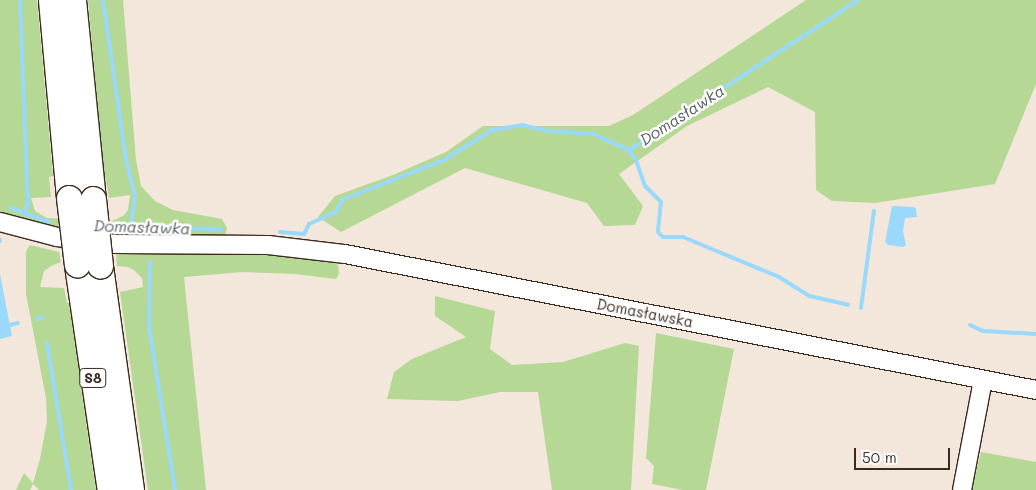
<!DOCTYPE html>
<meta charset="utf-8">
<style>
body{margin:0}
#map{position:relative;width:1036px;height:490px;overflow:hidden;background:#f3e6db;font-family:Mali,sans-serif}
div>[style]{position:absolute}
.green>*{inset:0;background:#b5d994}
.water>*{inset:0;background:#9ad9fc}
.stream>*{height:4px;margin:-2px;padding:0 2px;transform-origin:2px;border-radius:2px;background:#9ad9fc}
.roads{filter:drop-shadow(1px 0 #3b2a1e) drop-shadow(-1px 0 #3b2a1e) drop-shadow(0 1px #3b2a1e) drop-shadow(0 -1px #3b2a1e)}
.minor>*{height:18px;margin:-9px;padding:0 9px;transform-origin:9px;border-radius:9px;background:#fff}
.highway>*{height:25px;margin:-12.5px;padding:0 12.5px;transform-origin:12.5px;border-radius:12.5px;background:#fff}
.bridges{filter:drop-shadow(1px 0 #3b2a1e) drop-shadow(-1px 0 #3b2a1e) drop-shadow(0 1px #3b2a1e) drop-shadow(0 -1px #3b2a1e)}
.highway-bridge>*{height:25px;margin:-12.5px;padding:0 12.5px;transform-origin:12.5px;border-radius:12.5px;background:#fff}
span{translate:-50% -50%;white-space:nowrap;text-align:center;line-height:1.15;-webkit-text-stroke:5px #fff;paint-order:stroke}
.shield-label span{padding:1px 4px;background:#fff;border:1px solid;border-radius:4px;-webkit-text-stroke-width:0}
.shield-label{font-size:14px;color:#3b2a1e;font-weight:700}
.street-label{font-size:15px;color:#3b2a1e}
.water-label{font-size:16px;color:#585f61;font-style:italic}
.scale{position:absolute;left:854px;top:448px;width:96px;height:22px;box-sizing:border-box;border:2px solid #3b2a1e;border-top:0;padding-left:6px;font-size:15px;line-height:18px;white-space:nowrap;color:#3b2a1e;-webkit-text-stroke:4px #fff;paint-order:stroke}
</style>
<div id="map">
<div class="green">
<i style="clip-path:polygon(0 0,37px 0,53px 176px,49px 177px,51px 197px,31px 198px,35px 211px,47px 218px,112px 221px,123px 216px,128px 210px,130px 195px,109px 198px,106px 180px,104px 179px,88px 0,123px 0,136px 160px,141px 186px,155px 201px,173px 210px,222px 219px,227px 228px,225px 236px,85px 236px,0 213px)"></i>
<i style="clip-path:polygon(806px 0,1036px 0,1036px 84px,995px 184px,875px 203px,832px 201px,816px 190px,815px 112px,768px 87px,687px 126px,619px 174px,643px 206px,635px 225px,604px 226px,587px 203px,465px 168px,341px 232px,318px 217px,335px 196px,393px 175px,446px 152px,483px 126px,609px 126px,633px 115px)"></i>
<i style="clip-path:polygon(30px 245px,59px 252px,61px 262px,51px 266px,44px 271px,40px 287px,64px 288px,67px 303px,69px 303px,96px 490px,39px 490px,33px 484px,30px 490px,16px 490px,24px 473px,33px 483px,40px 459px,47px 421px,46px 398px,26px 294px,26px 251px)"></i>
<i style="clip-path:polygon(116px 251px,283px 253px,333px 261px,338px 265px,339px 274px,336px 279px,296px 274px,242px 272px,184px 277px,206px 490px,148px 490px,120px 292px,143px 287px,142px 278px,134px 270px,128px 267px,117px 266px)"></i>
<i style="clip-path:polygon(435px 296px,495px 311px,490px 349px,512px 365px,563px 362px,625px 343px,639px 346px,631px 490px,552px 490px,538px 392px,500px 392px,458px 401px,387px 399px,394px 372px,412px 359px,466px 337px,435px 316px)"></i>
<i style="clip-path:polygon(656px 333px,734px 349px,706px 490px,683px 490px,652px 484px,654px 466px,646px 458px)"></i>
<i style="clip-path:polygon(981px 452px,1036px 462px,1036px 490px,972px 490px)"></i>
</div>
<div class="water">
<i style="clip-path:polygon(892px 206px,914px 207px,916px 209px,917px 217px,905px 218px,903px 231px,906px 245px,903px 247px,888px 245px,885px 242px)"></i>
<i style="clip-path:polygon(0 274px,12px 336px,0 339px)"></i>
</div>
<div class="stream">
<i style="left:20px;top:0;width:204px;rotate:87.8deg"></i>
<i style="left:28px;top:204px;width:10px;rotate:114deg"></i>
<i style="left:103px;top:0;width:162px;rotate:81.8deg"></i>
<i style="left:126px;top:160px;width:38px;rotate:76deg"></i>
<i style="left:135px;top:197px;width:31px;rotate:99deg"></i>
<i style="left:629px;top:150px;width:15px;rotate:58deg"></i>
<i style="left:637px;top:163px;width:24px;rotate:71deg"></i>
<i style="left:645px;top:186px;width:23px;rotate:45deg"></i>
<i style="left:661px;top:202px;width:30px;rotate:96deg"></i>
<i style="left:658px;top:232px;width:7px;rotate:45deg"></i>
<i style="left:663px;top:237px;width:20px"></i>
<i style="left:683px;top:237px;width:104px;rotate:22.6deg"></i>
<i style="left:779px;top:277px;width:36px;rotate:32deg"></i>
<i style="left:810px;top:296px;width:39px;rotate:13deg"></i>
<i style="left:11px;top:208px;width:40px;rotate:20.2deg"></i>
<i style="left:104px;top:227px;width:117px;rotate:1deg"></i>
<i style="left:280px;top:232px;width:24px;rotate:5deg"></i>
<i style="left:304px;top:234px;width:11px;rotate:-63deg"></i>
<i style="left:309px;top:224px;width:30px;rotate:-24deg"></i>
<i style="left:336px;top:212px;width:13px;rotate:-63deg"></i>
<i style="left:342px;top:200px;width:110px;rotate:-21.4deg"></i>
<i style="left:444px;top:160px;width:57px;rotate:-32deg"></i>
<i style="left:492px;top:130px;width:30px;rotate:-9deg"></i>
<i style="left:522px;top:125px;width:26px;rotate:13deg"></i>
<i style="left:547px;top:131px;width:46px;rotate:3.7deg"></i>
<i style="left:593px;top:134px;width:39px;rotate:24deg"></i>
<i style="left:629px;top:150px;width:274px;rotate:-33.2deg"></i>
<i style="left:0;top:241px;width:1px;rotate:-90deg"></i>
<i style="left:150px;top:262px;width:65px;rotate:90.9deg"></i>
<i style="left:149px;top:327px;width:165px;rotate:80.9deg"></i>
<i style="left:861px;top:308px;width:98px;rotate:-82.4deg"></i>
<i style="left:37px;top:319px;width:5px;rotate:-11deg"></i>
<i style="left:10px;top:325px;width:8px;rotate:-14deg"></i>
<i style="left:970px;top:325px;width:14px;rotate:25deg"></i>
<i style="left:983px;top:331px;width:53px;rotate:3.2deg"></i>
<i style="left:47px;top:343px;width:149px;rotate:80.7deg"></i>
</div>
<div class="roads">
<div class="minor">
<i style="left:0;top:222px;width:59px;rotate:14.7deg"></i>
<i style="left:57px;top:237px;width:59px;rotate:6.8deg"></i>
<i style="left:116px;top:244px;width:152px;rotate:0.4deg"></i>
<i style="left:268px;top:245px;width:78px;rotate:6.7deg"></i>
<i style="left:345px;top:254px;width:704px;rotate:11.13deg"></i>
<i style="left:962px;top:490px;width:112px;rotate:-79.2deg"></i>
</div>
<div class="highway">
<i style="left:51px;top:0;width:199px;rotate:84.8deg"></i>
<i style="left:73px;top:0;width:200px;rotate:84.3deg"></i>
<i style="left:77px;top:265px;width:227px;rotate:81.7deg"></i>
<i style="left:100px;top:266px;width:226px;rotate:82.1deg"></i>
</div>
</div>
<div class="bridges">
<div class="highway-bridge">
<i style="left:69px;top:198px;width:67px;rotate:83.2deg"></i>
<i style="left:93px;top:199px;width:67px;rotate:84deg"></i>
</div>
</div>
<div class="shield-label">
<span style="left:93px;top:378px">S8</span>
</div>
<div class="street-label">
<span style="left:645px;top:313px;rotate:11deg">Domasławska</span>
</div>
<div class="water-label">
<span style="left:682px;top:115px;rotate:-33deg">Domasławka</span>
<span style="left:142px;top:227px;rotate:2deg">Domasławka</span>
</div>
<div class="scale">50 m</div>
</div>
